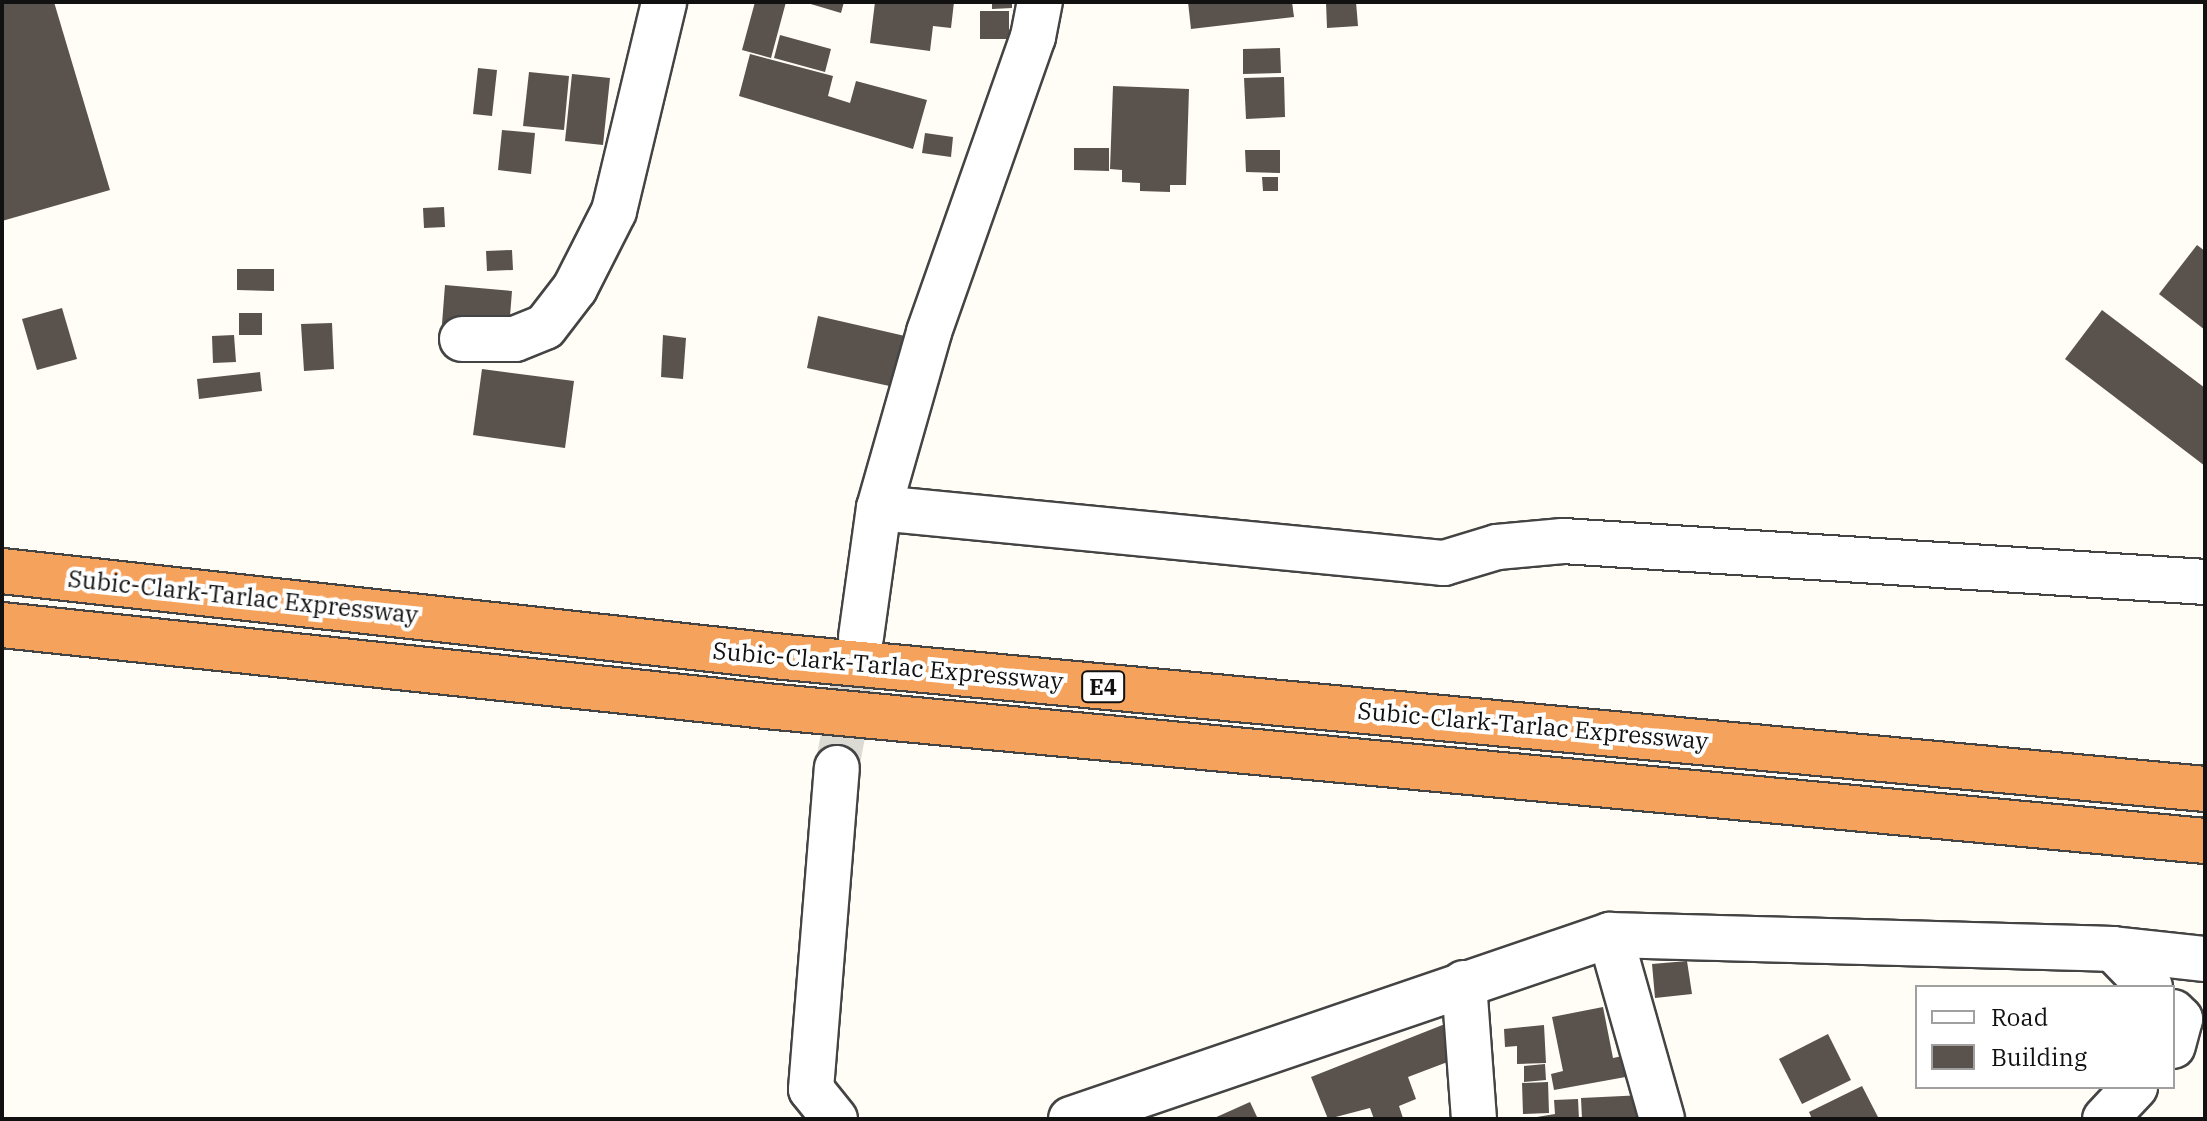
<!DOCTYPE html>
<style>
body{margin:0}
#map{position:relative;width:2207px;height:1121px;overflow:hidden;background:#fffdf5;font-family:"IBM Plex Serif",serif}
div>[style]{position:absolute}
.building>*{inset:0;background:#5a524d}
.minor-tunnel>*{height:44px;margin-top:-22px;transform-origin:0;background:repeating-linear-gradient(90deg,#dbdad3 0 44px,transparent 0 66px)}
.roads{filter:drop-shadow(2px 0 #444) drop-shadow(-2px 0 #444) drop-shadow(0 2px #444) drop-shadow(0 -2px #444)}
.minor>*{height:44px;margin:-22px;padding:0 22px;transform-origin:22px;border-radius:22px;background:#fff}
.highway>*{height:44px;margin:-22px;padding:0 22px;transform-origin:22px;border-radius:22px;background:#f5a25d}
span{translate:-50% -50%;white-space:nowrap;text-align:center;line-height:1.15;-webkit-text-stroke:8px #fff;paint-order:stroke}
.shield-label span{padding:2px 6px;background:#fff;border:2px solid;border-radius:6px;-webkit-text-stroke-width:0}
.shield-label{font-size:22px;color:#111;font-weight:700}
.street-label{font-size:24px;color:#111}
.frame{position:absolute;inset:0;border:4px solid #111;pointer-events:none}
.legend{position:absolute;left:1915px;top:985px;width:260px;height:104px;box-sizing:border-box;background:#fff;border:2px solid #a0a0a0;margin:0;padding:10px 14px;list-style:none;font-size:24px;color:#111}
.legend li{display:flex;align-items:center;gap:16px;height:40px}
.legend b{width:40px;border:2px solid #a0a0a0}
</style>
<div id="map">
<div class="building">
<i style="clip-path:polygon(2px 2px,54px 2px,110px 190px,2px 221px)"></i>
<i style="clip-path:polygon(755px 2px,786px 2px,771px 58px,742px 50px)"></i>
<i style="clip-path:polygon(804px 2px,844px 2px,841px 13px)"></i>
<i style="clip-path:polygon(875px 2px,954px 2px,951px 28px,933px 26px,930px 51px,870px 43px)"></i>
<i style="clip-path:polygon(992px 2px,1012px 2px,1012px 8px,992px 9px)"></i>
<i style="clip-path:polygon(1188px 2px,1292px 2px,1294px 17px,1191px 29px)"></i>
<i style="clip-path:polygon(1326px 2px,1356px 2px,1358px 26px,1327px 28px)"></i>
<i style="clip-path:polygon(980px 11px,1009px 11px,1009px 39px,980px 39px)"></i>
<i style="clip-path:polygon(780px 35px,831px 49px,825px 72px,774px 58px)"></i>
<i style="clip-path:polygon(1280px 48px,1281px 73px,1243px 74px,1243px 49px)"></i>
<i style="clip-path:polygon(750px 54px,833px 76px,828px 96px,850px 103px,856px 81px,927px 100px,913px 149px,739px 96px)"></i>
<i style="clip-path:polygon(478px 68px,497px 70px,492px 116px,473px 114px)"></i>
<i style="clip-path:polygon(529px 72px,569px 76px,564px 130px,523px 126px)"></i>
<i style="clip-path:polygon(572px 74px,610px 78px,603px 145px,565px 141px)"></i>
<i style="clip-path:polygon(1284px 77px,1285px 117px,1246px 119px,1244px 78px)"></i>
<i style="clip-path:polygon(1113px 86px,1189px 89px,1186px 185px,1170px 185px,1170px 192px,1140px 191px,1140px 183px,1122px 182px,1122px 170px,1110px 169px)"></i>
<i style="clip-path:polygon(502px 130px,535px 133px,531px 174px,498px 170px)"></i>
<i style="clip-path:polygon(925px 133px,953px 137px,951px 157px,922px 153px)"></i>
<i style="clip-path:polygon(1074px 148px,1109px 148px,1109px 171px,1074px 170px)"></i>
<i style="clip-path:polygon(1245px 150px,1280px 150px,1280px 173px,1246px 172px)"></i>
<i style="clip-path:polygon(1262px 177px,1278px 177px,1278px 191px,1263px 191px)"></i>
<i style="clip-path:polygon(444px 207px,445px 227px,424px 228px,423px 208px)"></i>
<i style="clip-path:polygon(2197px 245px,2205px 251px,2205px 330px,2159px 294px)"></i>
<i style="clip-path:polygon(512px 250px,513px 270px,487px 271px,486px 251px)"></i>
<i style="clip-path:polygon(237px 269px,274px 269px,274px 291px,237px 290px)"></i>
<i style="clip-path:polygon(445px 285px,512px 291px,509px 329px,442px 324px)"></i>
<i style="clip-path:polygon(62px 308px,77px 359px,37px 370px,22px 319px)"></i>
<i style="clip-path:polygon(2102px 310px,2205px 388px,2205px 466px,2065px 359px)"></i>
<i style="clip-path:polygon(239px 313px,262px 313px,262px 335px,239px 335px)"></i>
<i style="clip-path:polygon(818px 316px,905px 336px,894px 387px,807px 368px)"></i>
<i style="clip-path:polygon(332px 323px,334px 369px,304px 371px,301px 324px)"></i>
<i style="clip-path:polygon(234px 335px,236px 362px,213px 363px,212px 336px)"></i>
<i style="clip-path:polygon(663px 335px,686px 338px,683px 379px,661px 377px)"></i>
<i style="clip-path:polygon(482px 369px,574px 381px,565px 448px,473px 435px)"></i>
<i style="clip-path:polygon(260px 372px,262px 391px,199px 399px,197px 379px)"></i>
<i style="clip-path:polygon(1687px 961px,1692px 994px,1655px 998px,1652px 964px)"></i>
<i style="clip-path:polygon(1603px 1007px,1613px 1058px,1627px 1055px,1631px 1076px,1554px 1090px,1551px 1074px,1563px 1071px,1552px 1017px)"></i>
<i style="clip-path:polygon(1445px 1024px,1458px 1058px,1408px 1077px,1416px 1099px,1399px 1106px,1403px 1118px,1374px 1119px,1370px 1108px,1328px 1119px,1311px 1077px)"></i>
<i style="clip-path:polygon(1544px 1025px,1546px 1063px,1517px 1064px,1517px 1046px,1505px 1047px,1504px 1029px)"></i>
<i style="clip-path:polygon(1828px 1034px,1851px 1080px,1802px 1104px,1779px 1059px)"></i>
<i style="clip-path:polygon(1545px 1064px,1546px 1080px,1524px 1082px,1524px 1066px)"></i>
<i style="clip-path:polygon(1548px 1082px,1549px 1113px,1523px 1114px,1522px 1083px)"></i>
<i style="clip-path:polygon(1862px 1086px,1879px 1119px,1812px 1119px,1809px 1112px)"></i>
<i style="clip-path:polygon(1644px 1095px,1646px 1119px,1582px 1119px,1581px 1098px)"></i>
<i style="clip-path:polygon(1578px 1099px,1579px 1119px,1525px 1119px,1555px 1114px,1554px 1100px)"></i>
<i style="clip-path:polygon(1250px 1102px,1258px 1119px,1212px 1119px)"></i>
</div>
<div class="minor-tunnel">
<i style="left:837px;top:768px;width:133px;rotate:-79.6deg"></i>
</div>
<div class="roads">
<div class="minor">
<i style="left:462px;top:339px;width:53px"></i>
<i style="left:515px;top:339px;width:32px;rotate:-22deg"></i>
<i style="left:545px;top:327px;width:49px;rotate:-52.4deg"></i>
<i style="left:575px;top:288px;width:86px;rotate:-63.1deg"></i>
<i style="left:614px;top:211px;width:215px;rotate:-76.5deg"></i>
<i style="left:879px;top:508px;width:568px;rotate:5.56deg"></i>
<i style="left:1444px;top:563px;width:55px;rotate:-16.8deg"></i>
<i style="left:1497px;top:547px;width:66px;rotate:-5.2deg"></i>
<i style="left:1563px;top:541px;width:643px;rotate:3.65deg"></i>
<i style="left:861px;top:637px;width:130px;rotate:-82.1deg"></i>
<i style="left:879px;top:508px;width:183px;rotate:-74.1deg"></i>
<i style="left:929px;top:332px;width:313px;rotate:-70.6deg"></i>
<i style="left:1033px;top:37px;width:36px;rotate:-79deg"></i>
<i style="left:1610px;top:935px;width:191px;rotate:74.2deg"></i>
<i style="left:2113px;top:949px;width:53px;rotate:45.8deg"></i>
<i style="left:1464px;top:983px;width:136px;rotate:85.8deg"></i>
<i style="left:2173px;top:1012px;width:10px;rotate:45deg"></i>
<i style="left:2180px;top:1019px;width:28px;rotate:105deg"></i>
<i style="left:835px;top:1119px;width:38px;rotate:-129deg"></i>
<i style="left:811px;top:1089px;width:322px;rotate:-85.4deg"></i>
<i style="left:1071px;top:1119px;width:570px;rotate:-18.85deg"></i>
<i style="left:1610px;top:935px;width:503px;rotate:1.59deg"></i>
<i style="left:2113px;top:949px;width:93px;rotate:6.2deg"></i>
<i style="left:2105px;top:1119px;width:44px;rotate:-46.8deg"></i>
</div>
<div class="highway">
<i style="left:2px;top:571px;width:777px;rotate:6.28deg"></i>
<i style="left:774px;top:656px;width:1437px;rotate:5.31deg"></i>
<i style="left:2px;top:625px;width:768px;rotate:6.05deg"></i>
<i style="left:766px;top:706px;width:1445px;rotate:5.36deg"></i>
</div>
</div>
<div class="shield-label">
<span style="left:1103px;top:687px">E4</span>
</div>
<div class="street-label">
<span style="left:243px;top:597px;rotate:6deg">Subic-Clark-Tarlac Expressway</span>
<span style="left:888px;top:666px;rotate:5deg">Subic-Clark-Tarlac Expressway</span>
<span style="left:1533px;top:726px;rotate:5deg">Subic-Clark-Tarlac Expressway</span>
</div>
<div class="frame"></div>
<ul class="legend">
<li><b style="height:10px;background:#fff"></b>Road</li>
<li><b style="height:22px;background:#5a524d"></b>Building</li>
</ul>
</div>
